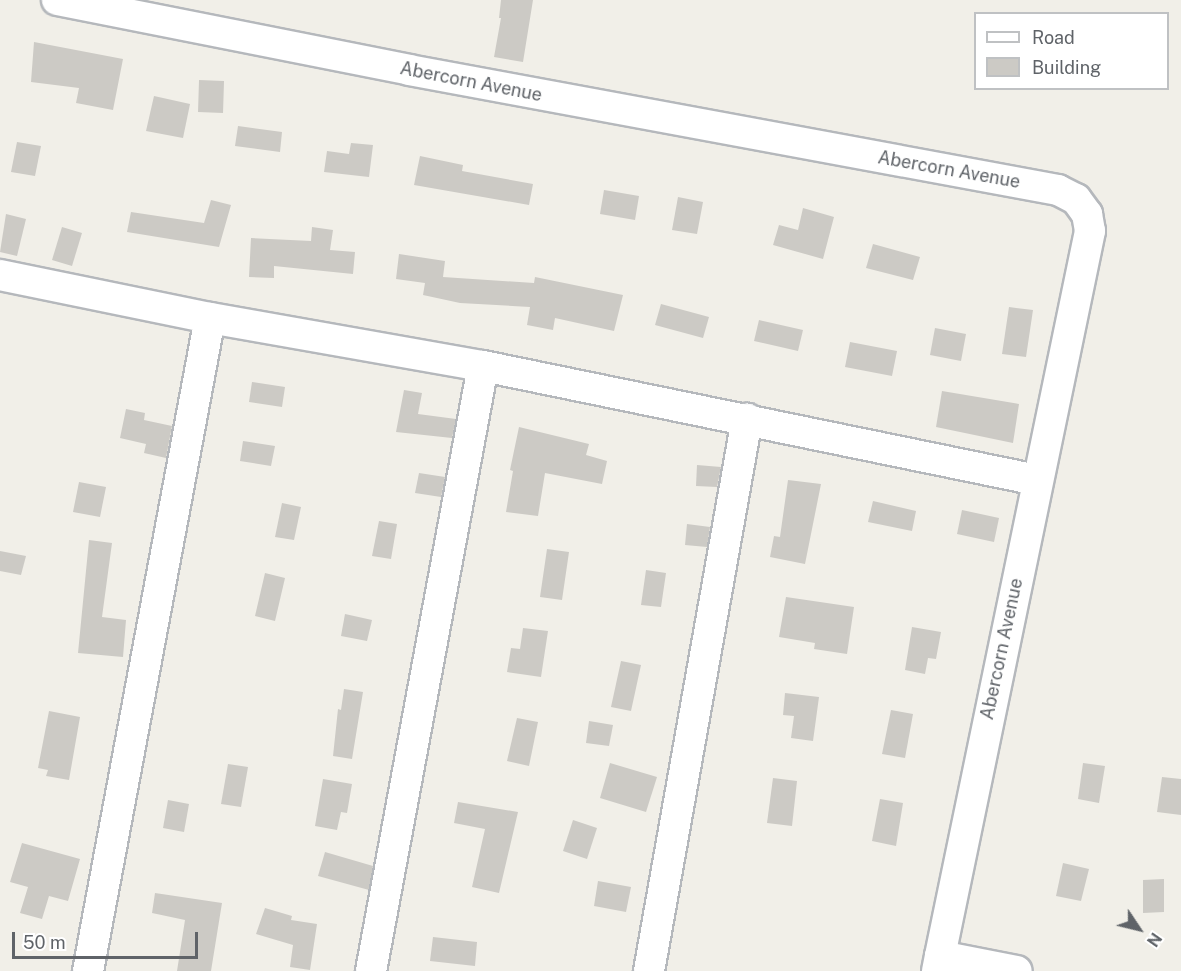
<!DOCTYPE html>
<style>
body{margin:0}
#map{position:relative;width:1181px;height:971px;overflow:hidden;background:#f1efe8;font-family:"Public Sans",sans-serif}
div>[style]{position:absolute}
.building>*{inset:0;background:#cccac5}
.roads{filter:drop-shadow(2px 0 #b5b8bc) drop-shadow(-2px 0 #b5b8bc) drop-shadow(0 2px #b5b8bc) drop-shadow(0 -2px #b5b8bc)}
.street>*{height:30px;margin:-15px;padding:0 15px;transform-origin:15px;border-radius:15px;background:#fff}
span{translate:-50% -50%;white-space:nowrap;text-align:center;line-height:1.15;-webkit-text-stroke:4.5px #fff;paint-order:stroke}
.street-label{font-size:18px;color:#5f6368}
.legend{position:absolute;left:974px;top:12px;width:195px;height:78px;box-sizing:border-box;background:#fff;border:2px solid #bfc1c3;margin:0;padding:8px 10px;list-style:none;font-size:18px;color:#5f6368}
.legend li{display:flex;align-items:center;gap:12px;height:30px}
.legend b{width:30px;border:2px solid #bfc1c3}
.north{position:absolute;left:1109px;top:899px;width:60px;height:60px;-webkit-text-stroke:4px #fff;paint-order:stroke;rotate:125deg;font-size:16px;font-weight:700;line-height:24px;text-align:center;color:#5f6368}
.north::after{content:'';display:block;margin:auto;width:21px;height:27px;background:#5f6368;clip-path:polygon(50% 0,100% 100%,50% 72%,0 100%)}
.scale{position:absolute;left:12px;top:932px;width:186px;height:27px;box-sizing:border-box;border:3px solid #5f6368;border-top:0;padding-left:8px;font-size:18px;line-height:21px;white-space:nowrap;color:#5f6368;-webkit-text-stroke:4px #fff;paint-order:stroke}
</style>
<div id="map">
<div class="building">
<i style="clip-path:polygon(501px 0,533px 0,523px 62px,494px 57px,501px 18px,499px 18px)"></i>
<i style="clip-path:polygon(34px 42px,123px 59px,113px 110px,76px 103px,79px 88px,31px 82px)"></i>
<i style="clip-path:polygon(199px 80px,224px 81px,223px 113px,198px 112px)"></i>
<i style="clip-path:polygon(154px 96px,190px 104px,183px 138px,146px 131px)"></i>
<i style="clip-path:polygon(238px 126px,282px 132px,280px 152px,235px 146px)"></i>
<i style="clip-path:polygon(17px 142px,41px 146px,35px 176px,11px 172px)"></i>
<i style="clip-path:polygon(351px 143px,373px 145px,369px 177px,324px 172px,327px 151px,349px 154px)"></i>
<i style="clip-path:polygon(420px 156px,463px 165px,462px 171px,533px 184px,529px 205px,414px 185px)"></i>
<i style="clip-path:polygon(604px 190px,639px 196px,635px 220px,600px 214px)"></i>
<i style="clip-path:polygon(678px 197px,703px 202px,697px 234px,672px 230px)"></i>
<i style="clip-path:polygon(211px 200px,231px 205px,219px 247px,127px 232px,131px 212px,204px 223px)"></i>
<i style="clip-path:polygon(803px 208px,834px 217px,823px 259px,773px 245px,779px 225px,798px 230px)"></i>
<i style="clip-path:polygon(6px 214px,26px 219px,17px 256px,0 252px)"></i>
<i style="clip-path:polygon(62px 227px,82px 233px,72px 266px,52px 260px)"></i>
<i style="clip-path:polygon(312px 227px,333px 230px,330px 250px,355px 252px,353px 274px,274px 266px,274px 278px,249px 277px,251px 238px,311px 241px)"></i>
<i style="clip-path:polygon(873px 244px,920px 257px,913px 280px,866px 268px)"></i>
<i style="clip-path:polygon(399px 254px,445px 261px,443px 277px,534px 283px,535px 277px,623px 295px,614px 331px,555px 318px,553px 330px,527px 325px,530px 307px,460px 303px,423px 295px,425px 283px,396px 279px)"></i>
<i style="clip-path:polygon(661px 304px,709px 317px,703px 338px,655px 325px)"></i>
<i style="clip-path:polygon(1009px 307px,1033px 310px,1026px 357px,1002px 354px)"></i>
<i style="clip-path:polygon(759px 320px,803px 330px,798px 351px,754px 341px)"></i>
<i style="clip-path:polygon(935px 328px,966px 334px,961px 361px,930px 355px)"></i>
<i style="clip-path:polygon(850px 342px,897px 351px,892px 376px,845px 367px)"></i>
<i style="clip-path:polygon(252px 382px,285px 387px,282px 407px,249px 402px)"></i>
<i style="clip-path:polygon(404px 390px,422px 393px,418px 414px,456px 419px,452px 438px,396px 432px)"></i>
<i style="clip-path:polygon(942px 391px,1019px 404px,1013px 443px,936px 427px)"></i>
<i style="clip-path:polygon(126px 409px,145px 413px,144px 420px,172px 426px,166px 458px,144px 453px,146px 444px,120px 438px)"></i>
<i style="clip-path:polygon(519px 427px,589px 444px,586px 455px,607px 461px,602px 484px,545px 473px,538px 516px,506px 512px,513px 471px,510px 470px)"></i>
<i style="clip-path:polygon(243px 441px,275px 446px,271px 466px,240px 461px)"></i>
<i style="clip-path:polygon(697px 465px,721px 467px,717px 487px,696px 486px)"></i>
<i style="clip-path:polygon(419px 473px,445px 477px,441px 497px,415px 493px)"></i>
<i style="clip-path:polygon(788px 480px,821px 484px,805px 564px,770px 557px,774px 536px,780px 537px)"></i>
<i style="clip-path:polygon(79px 482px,106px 487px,100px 517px,73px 512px)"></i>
<i style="clip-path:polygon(873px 501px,916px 511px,912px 531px,868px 522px)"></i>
<i style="clip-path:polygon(282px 503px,301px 507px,294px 540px,275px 537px)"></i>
<i style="clip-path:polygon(962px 510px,999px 518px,994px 542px,957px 534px)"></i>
<i style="clip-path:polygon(379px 521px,397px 524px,391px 559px,372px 556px)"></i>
<i style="clip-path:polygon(687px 524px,710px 527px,707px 547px,685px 545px)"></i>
<i style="clip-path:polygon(89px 540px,112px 543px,102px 617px,126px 620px,123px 657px,78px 653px)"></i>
<i style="clip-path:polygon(547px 549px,569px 552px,562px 600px,540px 597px)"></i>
<i style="clip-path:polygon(0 551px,26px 556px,21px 575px,0 571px)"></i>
<i style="clip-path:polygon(646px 570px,666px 573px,661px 607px,641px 605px)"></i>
<i style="clip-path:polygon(265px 573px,285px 578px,275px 621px,255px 616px)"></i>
<i style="clip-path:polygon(786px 597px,854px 607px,847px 654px,814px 649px,815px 643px,779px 637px)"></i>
<i style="clip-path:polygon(345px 614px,372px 620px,367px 641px,341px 636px)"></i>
<i style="clip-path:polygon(912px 627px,941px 632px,936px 659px,928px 658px,925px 674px,905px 670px)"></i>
<i style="clip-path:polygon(523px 628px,548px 631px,541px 677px,507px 672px,511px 648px,520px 649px)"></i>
<i style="clip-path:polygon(621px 661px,641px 665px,631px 711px,611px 707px)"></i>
<i style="clip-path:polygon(344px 689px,363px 692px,352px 759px,333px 756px,338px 709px,341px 710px)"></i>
<i style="clip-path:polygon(785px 693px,819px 697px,813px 741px,791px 738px,794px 716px,783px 715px)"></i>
<i style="clip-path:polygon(891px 710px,913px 714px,905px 758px,882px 754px)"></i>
<i style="clip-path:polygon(49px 711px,80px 717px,69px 780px,46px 776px,48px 770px,38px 768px)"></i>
<i style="clip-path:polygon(517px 718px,538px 722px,529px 766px,507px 761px)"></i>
<i style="clip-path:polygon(589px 721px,613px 725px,609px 746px,586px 743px)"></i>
<i style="clip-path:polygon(610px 763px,657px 777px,646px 812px,600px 798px)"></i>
<i style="clip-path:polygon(1083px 763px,1105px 766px,1099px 803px,1078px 799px)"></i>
<i style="clip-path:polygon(228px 764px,248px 767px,241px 807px,221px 804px)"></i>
<i style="clip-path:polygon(1162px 777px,1181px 779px,1181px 815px,1157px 812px)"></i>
<i style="clip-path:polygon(773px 778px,797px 781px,792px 826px,767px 823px)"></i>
<i style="clip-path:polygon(323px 779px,352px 784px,347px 813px,341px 812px,337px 830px,315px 826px)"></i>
<i style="clip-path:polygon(880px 799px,903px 803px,896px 846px,872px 841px)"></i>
<i style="clip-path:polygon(168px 800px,189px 804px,184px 832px,163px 828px)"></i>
<i style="clip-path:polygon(458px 802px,518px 812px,499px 893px,472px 887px,485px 829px,454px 823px)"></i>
<i style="clip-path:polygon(573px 820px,597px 828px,587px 859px,563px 851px)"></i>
<i style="clip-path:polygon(22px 843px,80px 859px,68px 901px,49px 896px,42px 919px,20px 913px,28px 887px,10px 882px)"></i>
<i style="clip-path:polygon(325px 852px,373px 866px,369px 890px,318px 876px)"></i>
<i style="clip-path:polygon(1063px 863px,1089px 869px,1081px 901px,1056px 896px)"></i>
<i style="clip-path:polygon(1164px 879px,1164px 912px,1143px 913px,1143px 880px)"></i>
<i style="clip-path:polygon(598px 881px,631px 887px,626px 912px,594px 906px)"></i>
<i style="clip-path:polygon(155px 893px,222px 903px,211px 971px,177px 971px,185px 920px,152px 913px)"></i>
<i style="clip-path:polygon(265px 908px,292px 916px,291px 920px,317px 924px,310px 970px,290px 967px,293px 945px,256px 934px)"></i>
<i style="clip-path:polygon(433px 937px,477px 942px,475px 966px,430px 961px)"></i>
</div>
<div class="roads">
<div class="street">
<i style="left:57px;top:0;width:359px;rotate:11.2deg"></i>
<i style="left:409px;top:70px;width:660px;rotate:10.48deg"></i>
<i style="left:1058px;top:190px;width:20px;rotate:27deg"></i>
<i style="left:1076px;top:199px;width:19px;rotate:54deg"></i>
<i style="left:1087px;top:214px;width:17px;rotate:80deg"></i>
<i style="left:1090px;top:231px;width:740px;rotate:101.69deg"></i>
<i style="left:0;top:275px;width:214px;rotate:11.6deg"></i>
<i style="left:210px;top:318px;width:277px;rotate:10deg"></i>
<i style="left:483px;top:366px;width:566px;rotate:11.63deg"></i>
<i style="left:88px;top:971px;width:664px;rotate:-79.42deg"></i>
<i style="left:371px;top:971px;width:615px;rotate:-79.51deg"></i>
<i style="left:649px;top:971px;width:561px;rotate:-79.93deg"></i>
<i style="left:937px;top:971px;width:15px;rotate:-79deg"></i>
<i style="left:940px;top:956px;width:78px;rotate:11deg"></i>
</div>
</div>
<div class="street-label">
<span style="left:471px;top:82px;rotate:11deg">Abercorn Avenue</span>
<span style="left:949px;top:170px;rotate:10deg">Abercorn Avenue</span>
<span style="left:1002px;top:649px;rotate:-78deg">Abercorn Avenue</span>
</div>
<ul class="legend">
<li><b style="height:8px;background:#fff"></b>Road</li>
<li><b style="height:16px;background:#cccac5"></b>Building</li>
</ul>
<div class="north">N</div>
<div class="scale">50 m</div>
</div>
